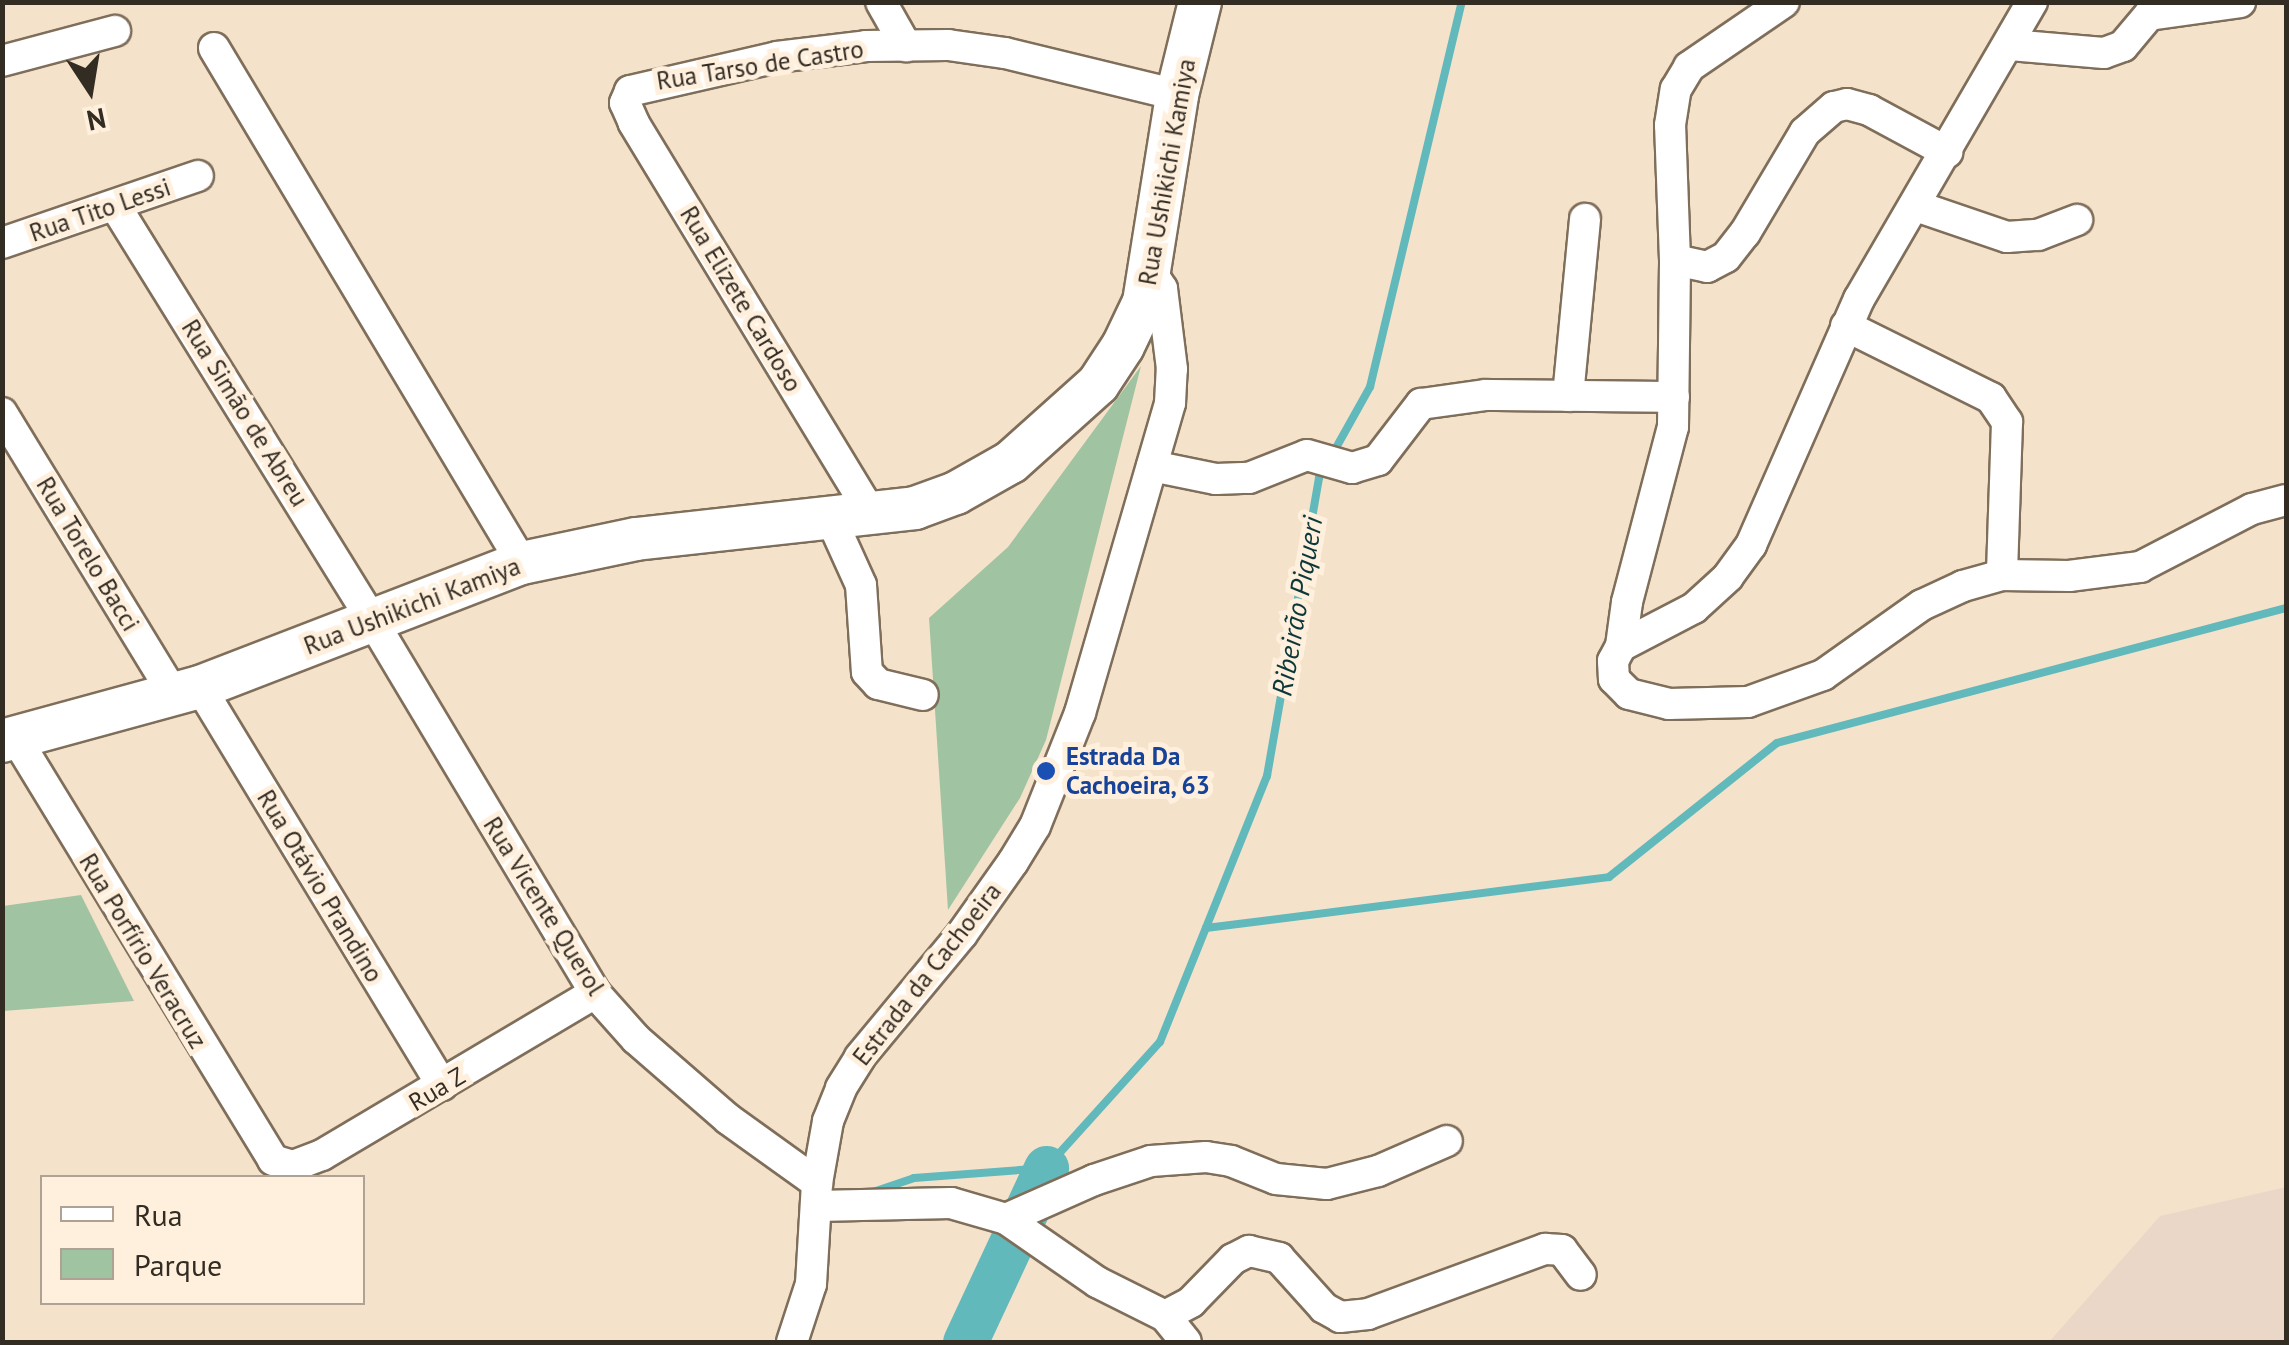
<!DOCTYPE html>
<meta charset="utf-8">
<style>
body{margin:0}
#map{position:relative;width:2289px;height:1345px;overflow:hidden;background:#f5e2cb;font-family:"PT Sans",sans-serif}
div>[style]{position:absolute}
.industrial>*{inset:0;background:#ebd7c8}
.green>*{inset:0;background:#a0c4a2}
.stream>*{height:8px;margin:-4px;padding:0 4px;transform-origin:4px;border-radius:4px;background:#61b9bc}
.river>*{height:45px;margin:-22.5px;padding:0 22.5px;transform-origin:22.5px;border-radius:22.5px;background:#61b9bc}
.roads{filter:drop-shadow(2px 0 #7f6e5a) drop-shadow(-2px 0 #7f6e5a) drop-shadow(0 2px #7f6e5a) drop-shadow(0 -2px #7f6e5a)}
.street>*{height:30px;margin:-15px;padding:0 15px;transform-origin:15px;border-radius:15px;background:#fff}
.secondary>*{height:42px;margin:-21px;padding:0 21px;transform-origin:21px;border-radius:21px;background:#fff}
.dots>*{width:28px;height:28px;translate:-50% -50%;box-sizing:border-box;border:5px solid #fff0de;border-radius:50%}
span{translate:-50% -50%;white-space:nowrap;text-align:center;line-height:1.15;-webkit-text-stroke:10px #fff0de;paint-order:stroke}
.street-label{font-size:25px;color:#332c23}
.transit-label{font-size:25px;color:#164399;font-weight:700}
.left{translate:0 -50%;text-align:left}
.water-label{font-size:28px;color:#0d3839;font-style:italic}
.frame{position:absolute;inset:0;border:5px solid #332c23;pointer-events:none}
.legend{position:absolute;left:40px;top:1175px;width:325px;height:130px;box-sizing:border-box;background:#fff0de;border:2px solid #ada293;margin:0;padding:12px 18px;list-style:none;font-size:30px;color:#332c23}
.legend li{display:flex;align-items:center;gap:20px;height:50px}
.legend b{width:50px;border:2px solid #ada293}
.north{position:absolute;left:40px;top:40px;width:100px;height:100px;-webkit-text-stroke:8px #fff0de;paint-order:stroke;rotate:168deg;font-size:28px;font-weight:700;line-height:40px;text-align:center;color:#332c23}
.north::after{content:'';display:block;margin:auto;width:35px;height:45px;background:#332c23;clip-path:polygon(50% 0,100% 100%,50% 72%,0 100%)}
</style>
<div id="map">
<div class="industrial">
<i style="clip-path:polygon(2286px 1187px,2286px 1342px,2049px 1342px,2160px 1216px)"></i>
</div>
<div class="green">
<i style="clip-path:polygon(1141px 366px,1046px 740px,1020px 798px,948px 910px,929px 618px,1008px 547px)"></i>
<i style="clip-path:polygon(81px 895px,134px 1001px,3px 1011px,3px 906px)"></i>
</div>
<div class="stream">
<i style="left:1332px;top:455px;width:78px;rotate:-60.8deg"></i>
<i style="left:1370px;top:387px;width:396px;rotate:-76.6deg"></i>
<i style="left:1206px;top:928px;width:406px;rotate:-7.2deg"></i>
<i style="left:1609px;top:877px;width:215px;rotate:-38.6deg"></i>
<i style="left:1777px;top:743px;width:527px;rotate:-14.85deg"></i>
<i style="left:870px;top:1193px;width:46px;rotate:-18.8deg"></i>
<i style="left:914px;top:1178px;width:132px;rotate:-4.3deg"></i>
<i style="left:1046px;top:1168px;width:170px;rotate:-47.9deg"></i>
<i style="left:1160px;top:1042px;width:287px;rotate:-68.1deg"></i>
<i style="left:1267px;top:776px;width:303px;rotate:-80.1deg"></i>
<i style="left:1319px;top:478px;width:13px;rotate:-61deg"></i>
</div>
<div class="river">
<i style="left:965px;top:1342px;width:192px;rotate:-65deg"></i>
</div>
<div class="roads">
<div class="street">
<i style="left:881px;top:2px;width:51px;rotate:60.4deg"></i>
<i style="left:2032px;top:2px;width:344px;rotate:120.2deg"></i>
<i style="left:1859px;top:299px;width:269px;rotate:113.7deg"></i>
<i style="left:1751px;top:545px;width:39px;rotate:126deg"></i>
<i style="left:1728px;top:577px;width:46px;rotate:137.6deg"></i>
<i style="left:1694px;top:608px;width:82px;rotate:152.5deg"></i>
<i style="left:1621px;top:646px;width:17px;rotate:118deg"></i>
<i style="left:1613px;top:661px;width:18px;rotate:87deg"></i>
<i style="left:1614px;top:679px;width:21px;rotate:45deg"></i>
<i style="left:1629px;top:694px;width:41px;rotate:14deg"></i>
<i style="left:1669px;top:704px;width:79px;rotate:-1.5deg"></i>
<i style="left:1748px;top:702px;width:80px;rotate:-19.8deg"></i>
<i style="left:1823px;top:675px;width:121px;rotate:-35.3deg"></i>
<i style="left:1922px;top:605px;width:45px;rotate:-24.9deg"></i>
<i style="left:1963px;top:586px;width:41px;rotate:-15.8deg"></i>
<i style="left:2002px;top:575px;width:67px;rotate:0.9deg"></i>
<i style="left:2069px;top:576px;width:72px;rotate:-7.2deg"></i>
<i style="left:2140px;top:567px;width:126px;rotate:-27.4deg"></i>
<i style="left:2252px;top:509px;width:35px;rotate:-15deg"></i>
<i style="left:2010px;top:45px;width:94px;rotate:4.9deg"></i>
<i style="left:2104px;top:53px;width:20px;rotate:-20deg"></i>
<i style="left:2123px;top:46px;width:40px;rotate:-50deg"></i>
<i style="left:2149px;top:15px;width:92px;rotate:-8.1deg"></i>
<i style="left:214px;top:48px;width:600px;rotate:59.12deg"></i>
<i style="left:2px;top:61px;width:117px;rotate:-14.9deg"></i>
<i style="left:1916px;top:206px;width:96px;rotate:18.8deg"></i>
<i style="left:2007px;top:237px;width:31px;rotate:-4deg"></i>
<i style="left:2038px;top:235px;width:42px;rotate:-21deg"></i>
<i style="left:116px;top:207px;width:486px;rotate:58.2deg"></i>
<i style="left:372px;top:620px;width:435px;rotate:59.1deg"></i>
<i style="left:595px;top:993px;width:62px;rotate:48.3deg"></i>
<i style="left:636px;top:1039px;width:122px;rotate:41deg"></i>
<i style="left:728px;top:1119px;width:110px;rotate:35.7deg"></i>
<i style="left:2px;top:243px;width:207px;rotate:-18.9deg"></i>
<i style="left:1675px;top:260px;width:135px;rotate:-92.1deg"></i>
<i style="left:1670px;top:125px;width:36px;rotate:-81deg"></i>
<i style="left:1676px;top:89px;width:26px;rotate:-59deg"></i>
<i style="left:1689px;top:67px;width:115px;rotate:-34.4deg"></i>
<i style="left:1846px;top:326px;width:162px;rotate:26.4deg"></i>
<i style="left:1991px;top:398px;width:29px;rotate:56deg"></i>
<i style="left:2007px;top:422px;width:153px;rotate:91.9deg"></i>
<i style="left:1568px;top:396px;width:178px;rotate:-84.5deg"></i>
<i style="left:2px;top:413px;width:330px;rotate:58.6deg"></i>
<i style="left:1152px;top:466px;width:65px;rotate:11.5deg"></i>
<i style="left:1216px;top:479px;width:33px;rotate:-2deg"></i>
<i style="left:1249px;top:478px;width:62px;rotate:-21.6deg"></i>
<i style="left:1307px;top:455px;width:47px;rotate:16.1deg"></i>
<i style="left:1352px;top:468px;width:27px;rotate:-17deg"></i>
<i style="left:1378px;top:460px;width:71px;rotate:-52.5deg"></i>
<i style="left:1421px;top:404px;width:66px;rotate:-7.9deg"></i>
<i style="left:1486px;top:395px;width:188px;rotate:0.6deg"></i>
<i style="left:872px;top:515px;width:459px;rotate:-121.3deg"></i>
<i style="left:634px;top:123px;width:22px;rotate:-114deg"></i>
<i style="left:625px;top:103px;width:13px;rotate:-67deg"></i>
<i style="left:630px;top:91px;width:151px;rotate:-13deg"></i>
<i style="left:777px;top:57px;width:90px;rotate:-7deg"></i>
<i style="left:866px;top:46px;width:82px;rotate:-0.7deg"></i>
<i style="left:948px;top:45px;width:58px;rotate:8deg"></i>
<i style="left:1005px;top:53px;width:177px;rotate:13.7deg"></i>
<i style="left:832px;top:521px;width:70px;rotate:65.6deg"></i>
<i style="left:861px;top:585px;width:87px;rotate:86.1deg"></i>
<i style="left:867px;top:672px;width:16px;rotate:47deg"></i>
<i style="left:878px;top:684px;width:46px;rotate:13.7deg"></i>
<i style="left:1621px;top:646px;width:44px;rotate:-82.2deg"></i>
<i style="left:1627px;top:602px;width:181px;rotate:-75.3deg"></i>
<i style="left:1673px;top:427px;width:167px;rotate:-89.3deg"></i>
<i style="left:1675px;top:260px;width:33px;rotate:12deg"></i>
<i style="left:1707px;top:267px;width:21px;rotate:-28deg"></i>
<i style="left:1726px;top:257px;width:31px;rotate:-52deg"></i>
<i style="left:1745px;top:233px;width:117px;rotate:-59.3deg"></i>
<i style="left:1805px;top:132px;width:38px;rotate:-41deg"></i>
<i style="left:1834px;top:107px;width:13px;rotate:-13deg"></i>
<i style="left:1847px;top:104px;width:23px;rotate:15deg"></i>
<i style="left:1869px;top:110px;width:89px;rotate:28.3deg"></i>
<i style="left:200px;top:687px;width:466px;rotate:58.7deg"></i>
<i style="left:17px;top:740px;width:492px;rotate:58.6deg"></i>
<i style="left:273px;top:1160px;width:21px;rotate:17deg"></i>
<i style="left:293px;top:1166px;width:31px;rotate:-21deg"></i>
<i style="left:322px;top:1155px;width:317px;rotate:-30.7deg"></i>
<i style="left:817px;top:1206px;width:134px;rotate:-1.3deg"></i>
<i style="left:951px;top:1203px;width:57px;rotate:16.2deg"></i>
<i style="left:1006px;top:1219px;width:111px;rotate:34.7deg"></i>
<i style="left:1097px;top:1282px;width:76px;rotate:26.6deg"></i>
<i style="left:1165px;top:1316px;width:33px;rotate:51deg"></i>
<i style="left:1006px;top:1219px;width:96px;rotate:-23.9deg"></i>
<i style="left:1094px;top:1180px;width:60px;rotate:-18.4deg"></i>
<i style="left:1151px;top:1161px;width:55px;rotate:-4.2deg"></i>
<i style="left:1206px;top:1157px;width:25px;rotate:9deg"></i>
<i style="left:1231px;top:1161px;width:48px;rotate:21.8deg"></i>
<i style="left:1276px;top:1179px;width:51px;rotate:5.6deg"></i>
<i style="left:1327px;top:1184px;width:53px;rotate:-14.3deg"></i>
<i style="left:1378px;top:1171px;width:75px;rotate:-23.5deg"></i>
<i style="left:1165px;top:1316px;width:30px;rotate:-28deg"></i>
<i style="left:1191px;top:1302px;width:60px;rotate:-45.7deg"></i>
<i style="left:1233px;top:1259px;width:18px;rotate:-27deg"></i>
<i style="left:1249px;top:1251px;width:31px;rotate:13deg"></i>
<i style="left:1279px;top:1258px;width:67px;rotate:48deg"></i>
<i style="left:1324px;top:1308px;width:18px;rotate:29deg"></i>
<i style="left:1340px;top:1317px;width:28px;rotate:-6deg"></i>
<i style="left:1368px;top:1314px;width:189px;rotate:-20.2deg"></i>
<i style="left:1545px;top:1249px;width:17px;rotate:3deg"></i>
<i style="left:1562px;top:1250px;width:31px;rotate:53deg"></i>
<i style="left:792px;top:1342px;width:61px;rotate:-71.9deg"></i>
<i style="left:811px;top:1284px;width:101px;rotate:-86.6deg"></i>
<i style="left:817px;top:1183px;width:63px;rotate:-79.9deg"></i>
<i style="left:828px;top:1121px;width:35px;rotate:-68deg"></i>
<i style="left:841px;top:1088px;width:36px;rotate:-58deg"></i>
<i style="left:860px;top:1057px;width:160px;rotate:-50.3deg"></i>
<i style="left:962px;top:934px;width:88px;rotate:-54.7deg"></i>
<i style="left:1013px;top:862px;width:42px;rotate:-58.6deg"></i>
<i style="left:1035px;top:826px;width:122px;rotate:-68.3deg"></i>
<i style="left:1080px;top:713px;width:323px;rotate:-73.8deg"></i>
<i style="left:1170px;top:403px;width:34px;rotate:-87deg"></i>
<i style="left:1172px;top:369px;width:81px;rotate:-97.1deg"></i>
<i style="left:1162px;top:289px;width:19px;rotate:-122deg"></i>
</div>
<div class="secondary">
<i style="left:2px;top:741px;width:205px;rotate:-15.3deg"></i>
<i style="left:200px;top:687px;width:345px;rotate:-21.1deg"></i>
<i style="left:522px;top:563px;width:116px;rotate:-11.9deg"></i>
<i style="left:636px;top:539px;width:281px;rotate:-6.3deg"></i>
<i style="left:915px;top:508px;width:44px;rotate:-20.1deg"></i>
<i style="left:956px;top:493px;width:63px;rotate:-29.4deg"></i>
<i style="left:1011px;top:462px;width:117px;rotate:-41.9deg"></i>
<i style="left:1098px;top:384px;width:45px;rotate:-56.7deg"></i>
<i style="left:1123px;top:346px;width:49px;rotate:-64.5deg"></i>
<i style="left:1144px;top:302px;width:210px;rotate:-80.9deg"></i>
<i style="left:1177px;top:95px;width:96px;rotate:-76.1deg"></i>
</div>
</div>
<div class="dots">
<i style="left:1046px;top:771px;background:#1a4fb4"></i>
</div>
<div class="street-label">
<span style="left:760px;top:65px;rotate:-9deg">Rua Tarso de Castro</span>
<span style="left:1167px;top:172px;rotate:-80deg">Rua Ushikichi Kamiya</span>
<span style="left:100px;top:210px;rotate:-19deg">Rua Tito Lessi</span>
<span style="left:741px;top:299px;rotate:59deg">Rua Elizete Cardoso</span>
<span style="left:245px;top:413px;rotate:58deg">Rua Simão de Abreu</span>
<span style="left:88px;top:554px;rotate:59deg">Rua Torelo Bacci</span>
<span style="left:412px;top:606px;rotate:-21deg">Rua Ushikichi Kamiya</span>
<span style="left:320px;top:886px;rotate:59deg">Rua Otávio Prandino</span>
<span style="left:544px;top:906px;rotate:58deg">Rua Vicente Querol</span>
<span style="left:143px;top:951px;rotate:59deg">Rua Porfírio Veracruz</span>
<span style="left:927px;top:974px;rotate:-52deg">Estrada da Cachoeira</span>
<span style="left:437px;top:1089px;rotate:-31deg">Rua Z</span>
</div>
<div class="transit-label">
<span class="left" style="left:1066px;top:771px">Estrada Da<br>Cachoeira, 63</span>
</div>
<div class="water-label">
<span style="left:1297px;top:606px;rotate:-80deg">Ribeirão Piqueri</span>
</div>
<div class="frame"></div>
<ul class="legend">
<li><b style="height:12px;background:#fff"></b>Rua</li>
<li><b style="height:28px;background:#a0c4a2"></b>Parque</li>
</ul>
<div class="north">N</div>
</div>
